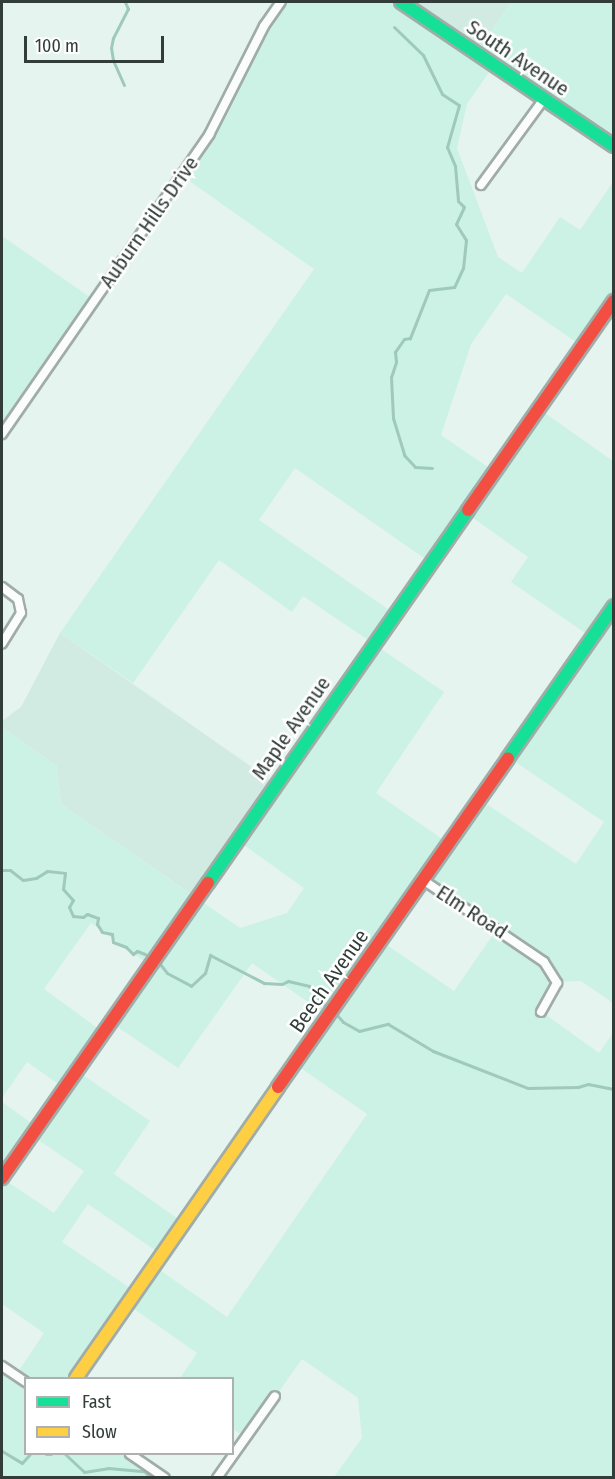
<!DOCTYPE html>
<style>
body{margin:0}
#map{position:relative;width:615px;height:1479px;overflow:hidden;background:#e5f4ef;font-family:"Fira Sans Condensed",sans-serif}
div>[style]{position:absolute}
.built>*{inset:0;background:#d1ebe3}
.green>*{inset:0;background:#ccf1e5}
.stream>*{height:3px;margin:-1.5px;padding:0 1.5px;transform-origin:1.5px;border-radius:1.5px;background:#9ec9bc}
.roads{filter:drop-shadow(2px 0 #a0aca8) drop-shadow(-2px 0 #a0aca8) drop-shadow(0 2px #a0aca8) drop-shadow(0 -2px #a0aca8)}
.street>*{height:8px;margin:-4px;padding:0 4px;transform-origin:4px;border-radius:4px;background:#fbfdfd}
.fast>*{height:12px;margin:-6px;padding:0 6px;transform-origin:6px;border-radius:6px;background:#16e098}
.slow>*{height:12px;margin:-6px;padding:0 6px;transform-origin:6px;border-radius:6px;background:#ffcf43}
.jam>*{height:12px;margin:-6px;padding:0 6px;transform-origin:6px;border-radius:6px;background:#f24e42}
span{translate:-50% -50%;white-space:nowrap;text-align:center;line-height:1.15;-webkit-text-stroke:5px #fff;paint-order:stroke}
.street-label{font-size:21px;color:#323d39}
.frame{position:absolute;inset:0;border:3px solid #323d39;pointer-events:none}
.legend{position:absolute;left:24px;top:1377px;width:210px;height:78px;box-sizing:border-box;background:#fff;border:2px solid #adb1b0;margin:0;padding:8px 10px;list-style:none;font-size:18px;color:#323d39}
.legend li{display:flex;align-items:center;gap:12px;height:30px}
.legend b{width:30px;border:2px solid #adb1b0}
.scale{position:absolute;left:24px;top:36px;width:140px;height:27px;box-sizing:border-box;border:3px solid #323d39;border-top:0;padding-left:8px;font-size:18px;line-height:21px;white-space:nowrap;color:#323d39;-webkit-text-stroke:4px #fff;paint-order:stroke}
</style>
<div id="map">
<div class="built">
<i style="clip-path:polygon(401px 2px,511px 2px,476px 53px)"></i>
<i style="clip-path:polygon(60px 633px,276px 784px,197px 898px,61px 804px,57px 766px,2px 727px,2px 721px,21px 707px)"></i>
</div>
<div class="green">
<i style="clip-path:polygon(evenodd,281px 2px,401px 2px,476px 52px,511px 2px,613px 2px,613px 146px,494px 65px,467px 104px,457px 148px,498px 257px,522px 273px,560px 217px,580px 230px,613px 182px,613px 301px,582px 346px,506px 294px,471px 344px,441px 435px,495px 472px,539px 409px,613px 461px,613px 1003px,581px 981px,557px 982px,542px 1012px,599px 1053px,613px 1033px,613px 1477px,334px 1477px,362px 1438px,358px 1398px,302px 1359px,246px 1438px,233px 1429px,232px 1378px,180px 1378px,197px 1353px,127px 1304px,76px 1378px,26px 1378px,26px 1454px,130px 1454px,165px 1477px,2px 1477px,2px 1366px,16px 1375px,44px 1333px,2px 1304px,2px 1102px,37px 1127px,64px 1088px,27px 1062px,2px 1098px,2px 727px,57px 766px,61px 804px,240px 928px,287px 913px,304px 888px,237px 840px,374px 644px,303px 596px,292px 612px,219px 560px,133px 683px,60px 633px,314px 269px,181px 175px,209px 135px,281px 2px,295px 468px,431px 563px,466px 513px,528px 557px,511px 582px,591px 637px,508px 757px,604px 822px,576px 864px,479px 799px,448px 843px,376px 793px,444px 692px,374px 644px,395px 614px,259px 520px,295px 468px,281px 2px,423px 880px,497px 929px,454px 991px,381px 941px,423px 880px,281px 2px,91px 923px,150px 965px,110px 1022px,178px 1068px,252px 963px,328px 1016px,295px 1064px,367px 1114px,227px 1317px,154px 1266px,136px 1292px,62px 1242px,88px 1204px,162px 1255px,184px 1223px,114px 1174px,150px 1121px,77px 1071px,103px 1032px,44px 989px,91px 923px,281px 2px,31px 1135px,84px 1171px,54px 1213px,2px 1178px,31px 1135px)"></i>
<i style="clip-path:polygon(2px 236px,94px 300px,2px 434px)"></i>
</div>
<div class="stream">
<i style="left:394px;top:27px;width:40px;rotate:44deg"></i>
<i style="left:423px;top:55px;width:43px;rotate:64deg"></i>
<i style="left:442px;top:94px;width:20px;rotate:33deg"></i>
<i style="left:459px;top:105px;width:44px;rotate:105.9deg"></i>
<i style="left:447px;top:147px;width:21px;rotate:67deg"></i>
<i style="left:455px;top:166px;width:35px;rotate:85deg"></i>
<i style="left:458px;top:201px;width:8px;rotate:45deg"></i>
<i style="left:464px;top:207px;width:19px;rotate:115deg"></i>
<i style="left:456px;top:224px;width:19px;rotate:58deg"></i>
<i style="left:466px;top:240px;width:28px;rotate:96deg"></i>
<i style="left:463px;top:268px;width:21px;rotate:115deg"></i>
<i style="left:454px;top:287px;width:25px;rotate:173deg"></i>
<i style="left:429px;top:290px;width:52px;rotate:111.6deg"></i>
<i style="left:410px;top:338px;width:6px;rotate:171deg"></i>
<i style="left:404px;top:339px;width:16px;rotate:125deg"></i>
<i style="left:395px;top:352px;width:10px;rotate:84deg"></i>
<i style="left:396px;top:362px;width:16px;rotate:108deg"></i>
<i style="left:391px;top:377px;width:41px;rotate:87.2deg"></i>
<i style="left:393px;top:418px;width:39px;rotate:73deg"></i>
<i style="left:404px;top:455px;width:16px;rotate:47deg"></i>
<i style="left:415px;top:467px;width:17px;rotate:3deg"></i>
<i style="left:124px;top:85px;width:27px;rotate:-114deg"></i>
<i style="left:113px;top:60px;width:12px;rotate:-99deg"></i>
<i style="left:111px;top:48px;width:10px;rotate:-79deg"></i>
<i style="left:113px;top:38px;width:33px;rotate:-63deg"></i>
<i style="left:128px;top:9px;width:8px;rotate:-113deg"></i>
<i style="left:2px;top:870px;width:8px"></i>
<i style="left:10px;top:870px;width:16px;rotate:38deg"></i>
<i style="left:23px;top:880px;width:13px;rotate:-9deg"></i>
<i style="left:36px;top:878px;width:13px;rotate:-32deg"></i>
<i style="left:47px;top:871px;width:18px;rotate:6deg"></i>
<i style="left:65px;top:873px;width:16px;rotate:97deg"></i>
<i style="left:63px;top:889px;width:15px;rotate:48deg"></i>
<i style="left:73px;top:900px;width:8px;rotate:120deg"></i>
<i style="left:69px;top:907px;width:10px;rotate:66deg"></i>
<i style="left:73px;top:916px;width:10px;rotate:6deg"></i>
<i style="left:83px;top:917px;width:5px;rotate:-37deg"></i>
<i style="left:87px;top:914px;width:12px;rotate:20deg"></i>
<i style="left:98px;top:918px;width:6px;rotate:99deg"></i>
<i style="left:97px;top:924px;width:9px;rotate:58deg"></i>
<i style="left:102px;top:932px;width:10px;rotate:11deg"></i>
<i style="left:112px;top:934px;width:8px;rotate:83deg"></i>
<i style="left:113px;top:942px;width:14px;rotate:21deg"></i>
<i style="left:126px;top:947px;width:10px;rotate:45deg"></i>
<i style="left:133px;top:954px;width:5px;rotate:-37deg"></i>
<i style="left:137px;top:951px;width:9px;rotate:21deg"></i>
<i style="left:160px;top:964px;width:11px;rotate:52deg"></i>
<i style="left:167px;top:973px;width:27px;rotate:28deg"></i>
<i style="left:191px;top:986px;width:19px;rotate:-43deg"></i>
<i style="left:205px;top:973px;width:19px;rotate:-74deg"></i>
<i style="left:210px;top:955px;width:61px;rotate:27.4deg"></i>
<i style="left:264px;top:983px;width:18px;rotate:3deg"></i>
<i style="left:282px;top:984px;width:7px;rotate:-27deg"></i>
<i style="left:288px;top:981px;width:22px;rotate:13deg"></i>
<i style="left:309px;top:986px;width:26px;rotate:51deg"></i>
<i style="left:337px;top:1015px;width:9px;rotate:49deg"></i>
<i style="left:343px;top:1022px;width:18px;rotate:29deg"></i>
<i style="left:359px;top:1031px;width:30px;rotate:-14deg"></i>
<i style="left:388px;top:1024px;width:52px;rotate:31deg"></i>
<i style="left:433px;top:1051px;width:102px;rotate:21.3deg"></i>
<i style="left:528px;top:1088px;width:50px;rotate:-1.1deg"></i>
<i style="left:578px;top:1087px;width:10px;rotate:-17deg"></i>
<i style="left:588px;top:1084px;width:26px;rotate:11deg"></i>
<i style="left:2px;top:1451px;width:23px;rotate:31deg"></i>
<i style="left:22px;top:1463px;width:12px;rotate:-48deg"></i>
<i style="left:46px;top:1454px;width:5px"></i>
<i style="left:65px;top:1454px;width:26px;rotate:43deg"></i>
<i style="left:84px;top:1472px;width:24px;rotate:-9deg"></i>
<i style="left:108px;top:1468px;width:36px;rotate:5deg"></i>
<i style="left:144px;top:1471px;width:10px;rotate:45deg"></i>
</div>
<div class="roads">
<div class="street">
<i style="left:481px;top:185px;width:107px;rotate:-53.8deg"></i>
<i style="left:2px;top:434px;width:364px;rotate:-55.3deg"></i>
<i style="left:209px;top:135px;width:122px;rotate:-63.2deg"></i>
<i style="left:264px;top:26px;width:29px;rotate:-55deg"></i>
<i style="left:2px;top:587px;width:20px;rotate:37deg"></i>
<i style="left:18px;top:599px;width:14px;rotate:78deg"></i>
<i style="left:21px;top:613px;width:36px;rotate:122deg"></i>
<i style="left:423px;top:880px;width:146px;rotate:34.1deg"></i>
<i style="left:544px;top:962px;width:25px;rotate:58deg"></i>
<i style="left:557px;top:983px;width:33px;rotate:119deg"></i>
<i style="left:2px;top:1366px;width:29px;rotate:34deg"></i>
<i style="left:130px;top:1454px;width:42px;rotate:34.4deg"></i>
<i style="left:217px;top:1478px;width:100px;rotate:-54.7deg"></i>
</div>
<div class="fast">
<i style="left:401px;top:2px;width:257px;rotate:34.1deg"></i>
<i style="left:508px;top:758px;width:185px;rotate:-55.1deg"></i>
<i style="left:208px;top:883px;width:455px;rotate:-55.1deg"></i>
</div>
<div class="slow">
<i style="left:76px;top:1378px;width:354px;rotate:-55.2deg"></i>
</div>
<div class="jam">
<i style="left:468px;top:510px;width:255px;rotate:-55.1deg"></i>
<i style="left:278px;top:1087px;width:401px;rotate:-55deg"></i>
<i style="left:2px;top:1178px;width:360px;rotate:-55.1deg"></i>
</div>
</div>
<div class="street-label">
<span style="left:518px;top:58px;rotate:34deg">South Avenue</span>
<span style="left:149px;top:222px;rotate:-55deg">Auburn Hills Drive</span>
<span style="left:291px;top:728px;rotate:-55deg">Maple Avenue</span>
<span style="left:472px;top:912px;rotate:33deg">Elm Road</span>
<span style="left:329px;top:981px;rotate:-55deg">Beech Avenue</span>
</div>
<div class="frame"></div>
<ul class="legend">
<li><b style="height:8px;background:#16e098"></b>Fast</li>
<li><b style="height:8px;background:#ffcf43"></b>Slow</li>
</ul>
<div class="scale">100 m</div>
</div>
